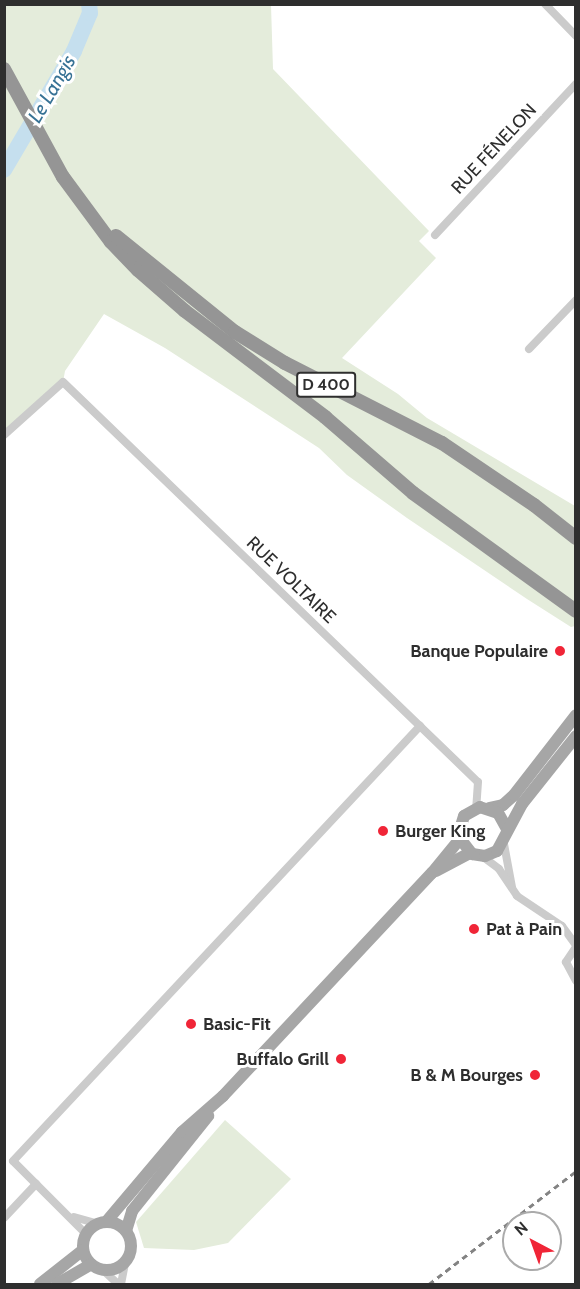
<!DOCTYPE html>
<meta charset="utf-8">
<style>
body{margin:0}
#map{position:relative;width:580px;height:1289px;overflow:hidden;background:#fff;font-family:Cabin,sans-serif}
div>[style]{position:absolute}
.green>*{inset:0;background:#e4ecdb}
.river>*{height:16px;margin:-8px;padding:0 8px;transform-origin:8px;border-radius:8px;background:#c5dfee}
.street>*{height:8px;margin:-4px;padding:0 4px;transform-origin:4px;border-radius:4px;background:#cbcbcb}
.primary>*{height:12px;margin:-6px;padding:0 6px;transform-origin:6px;border-radius:6px;background:#a6a6a6}
.primary>.ring{margin:-6px;padding:0;box-sizing:content-box;background:none;border:12px solid #a6a6a6;border-radius:50%}
.highway>*{height:14px;margin:-7px;padding:0 7px;transform-origin:7px;border-radius:7px;background:#959595}
.rail>*{height:3px;margin-top:-1.5px;transform-origin:0;background:repeating-linear-gradient(90deg,#838383 0 6px,transparent 0 10.5px)}
.dots>*{width:16px;height:16px;translate:-50% -50%;box-sizing:border-box;border:3px solid #fff;border-radius:50%}
span{translate:-50% -50%;white-space:nowrap;text-align:center;line-height:1.15;-webkit-text-stroke:6px #fff;paint-order:stroke}
.shield-label span{padding:2px 4px;background:#fff;border:2px solid;border-radius:4px;-webkit-text-stroke-width:0}
.shield-label{font-size:16px;color:#2e2e2e;font-weight:700}
.street-label{font-size:18px;color:#2e2e2e}
.poi-label{font-size:18px;color:#2e2e2e;font-weight:700}
.right{translate:-100% -50%;text-align:right}
.left{translate:0 -50%;text-align:left}
.water-label{font-size:20px;color:#377295;font-style:italic}
.frame{position:absolute;inset:0;border:6px solid #2e2e2e;pointer-events:none}
.north{position:absolute;left:502px;top:1211px;width:60px;height:60px;box-sizing:border-box;background:#fff;border:2px solid #ababab;border-radius:50%;rotate:319deg;font-size:16px;font-weight:700;line-height:24px;text-align:center;color:#2e2e2e}
.north::after{content:'';display:block;margin:auto;width:21px;height:27px;background:#f02537;clip-path:polygon(50% 0,100% 100%,50% 72%,0 100%)}
</style>
<div id="map">
<div class="green">
<i style="clip-path:polygon(97px 4px,271px 5px,273px 69px,429px 231px,419px 241px,436px 258px,342px 358px,398px 394px,427px 418px,575px 506px,575px 626px,571px 627px,527px 599px,407px 518px,347px 475px,319px 448px,165px 348px,104px 314px,65px 371px,63px 382px,5px 435px,5px 5px,89px 5px,90px 12px)"></i>
<i style="clip-path:polygon(225px 1120px,291px 1179px,228px 1243px,194px 1250px,144px 1248px,136px 1222px)"></i>
</div>
<div class="river">
<i style="left:4px;top:170px;width:138px;rotate:-59.5deg"></i>
<i style="left:74px;top:51px;width:41px;rotate:-67.2deg"></i>
<i style="left:90px;top:13px;width:9px;rotate:-96deg"></i>
</div>
<div class="street">
<i style="left:545px;top:4px;width:45px;rotate:45.9deg"></i>
<i style="left:435px;top:235px;width:207px;rotate:-47deg"></i>
<i style="left:529px;top:349px;width:68px;rotate:-46.2deg"></i>
<i style="left:4px;top:435px;width:79px;rotate:-41.9deg"></i>
<i style="left:63px;top:382px;width:576px;rotate:43.95deg"></i>
<i style="left:478px;top:782px;width:26px;rotate:94deg"></i>
<i style="left:504px;top:844px;width:44px;rotate:79.5deg"></i>
<i style="left:482px;top:856px;width:21px;rotate:37deg"></i>
<i style="left:499px;top:869px;width:32px;rotate:56deg"></i>
<i style="left:517px;top:896px;width:54px;rotate:33.7deg"></i>
<i style="left:562px;top:926px;width:24px;rotate:54deg"></i>
<i style="left:576px;top:947px;width:18px;rotate:124deg"></i>
<i style="left:566px;top:962px;width:21px;rotate:62deg"></i>
<i style="left:74px;top:1217px;width:25px;rotate:16deg"></i>
<i style="left:4px;top:1218px;width:47px;rotate:-46.7deg"></i>
<i style="left:86px;top:1234px;width:103px;rotate:-135deg"></i>
<i style="left:13px;top:1161px;width:596px;rotate:-46.9deg"></i>
<i style="left:103px;top:1270px;width:21px;rotate:43deg"></i>
<i style="left:121px;top:1284px;width:21px;rotate:-79deg"></i>
</div>
<div class="primary">
<i style="left:489px;top:808px;width:14px;rotate:-12deg"></i>
<i style="left:503px;top:805px;width:15px;rotate:-42deg"></i>
<i style="left:514px;top:795px;width:101px;rotate:-52.2deg"></i>
<i style="left:507px;top:829px;width:18px;rotate:-119deg"></i>
<i style="left:498px;top:813px;width:19px;rotate:-162deg"></i>
<i style="left:480px;top:807px;width:18px;rotate:151deg"></i>
<i style="left:464px;top:816px;width:21px;rotate:107deg"></i>
<i style="left:458px;top:836px;width:23px;rotate:52deg"></i>
<i style="left:472px;top:854px;width:13px;rotate:9deg"></i>
<i style="left:485px;top:856px;width:13px;rotate:-23deg"></i>
<i style="left:497px;top:851px;width:53px;rotate:-62deg"></i>
<i style="left:522px;top:804px;width:87px;rotate:-51.5deg"></i>
<i style="left:436px;top:871px;width:38px;rotate:-28deg"></i>
<i style="left:106px;top:1222px;width:118px;rotate:-49.8deg"></i>
<i style="left:182px;top:1132px;width:55px;rotate:-41.3deg"></i>
<i style="left:223px;top:1096px;width:306px;rotate:-46.9deg"></i>
<i style="left:432px;top:873px;width:43px;rotate:-50.7deg"></i>
<i class="ring" style="left:83px;top:1222px;width:36px;height:36px"></i>
<i style="left:126px;top:1231px;width:21px;rotate:-73deg"></i>
<i style="left:132px;top:1211px;width:122px;rotate:-51.3deg"></i>
<i style="left:40px;top:1284px;width:55px;rotate:-38.3deg"></i>
<i style="left:57px;top:1284px;width:39px;rotate:-30deg"></i>
</div>
<div class="highway">
<i style="left:4px;top:69px;width:123px;rotate:61.4deg"></i>
<i style="left:63px;top:177px;width:81px;rotate:53.6deg"></i>
<i style="left:111px;top:242px;width:39px;rotate:46deg"></i>
<i style="left:138px;top:270px;width:62px;rotate:41.1deg"></i>
<i style="left:185px;top:311px;width:176px;rotate:37.1deg"></i>
<i style="left:325px;top:417px;width:116px;rotate:40.8deg"></i>
<i style="left:413px;top:493px;width:201px;rotate:35.9deg"></i>
<i style="left:116px;top:236px;width:153px;rotate:38.9deg"></i>
<i style="left:235px;top:332px;width:59px;rotate:31.8deg"></i>
<i style="left:285px;top:363px;width:176px;rotate:27deg"></i>
<i style="left:442px;top:443px;width:111px;rotate:34deg"></i>
<i style="left:534px;top:505px;width:53px;rotate:38.2deg"></i>
</div>
<div class="rail">
<i style="left:429px;top:1284px;width:185px;rotate:-37.5deg"></i>
</div>
<div class="dots">
<i style="left:560px;top:651px;background:#f02537"></i>
<i style="left:383px;top:831px;background:#f02537"></i>
<i style="left:474px;top:929px;background:#f02537"></i>
<i style="left:191px;top:1024px;background:#f02537"></i>
<i style="left:341px;top:1059px;background:#f02537"></i>
<i style="left:535px;top:1075px;background:#f02537"></i>
</div>
<div class="shield-label">
<span style="left:326px;top:385px">D 400</span>
</div>
<div class="street-label">
<span style="left:494px;top:149px;rotate:-47deg">RUE FÉNELON</span>
<span style="left:291px;top:580px;rotate:44deg">RUE VOLTAIRE</span>
</div>
<div class="poi-label">
<span class="right" style="left:548px;top:651px">Banque Populaire</span>
<span class="left" style="left:395px;top:831px">Burger King</span>
<span class="left" style="left:486px;top:929px">Pat à Pain</span>
<span class="left" style="left:203px;top:1024px">Basic-Fit</span>
<span class="right" style="left:329px;top:1059px">Buffalo Grill</span>
<span class="right" style="left:523px;top:1075px">B &amp; M Bourges</span>
</div>
<div class="water-label">
<span style="left:52px;top:89px;rotate:-60deg">Le Langis</span>
</div>
<div class="frame"></div>
<div class="north">N</div>
</div>
